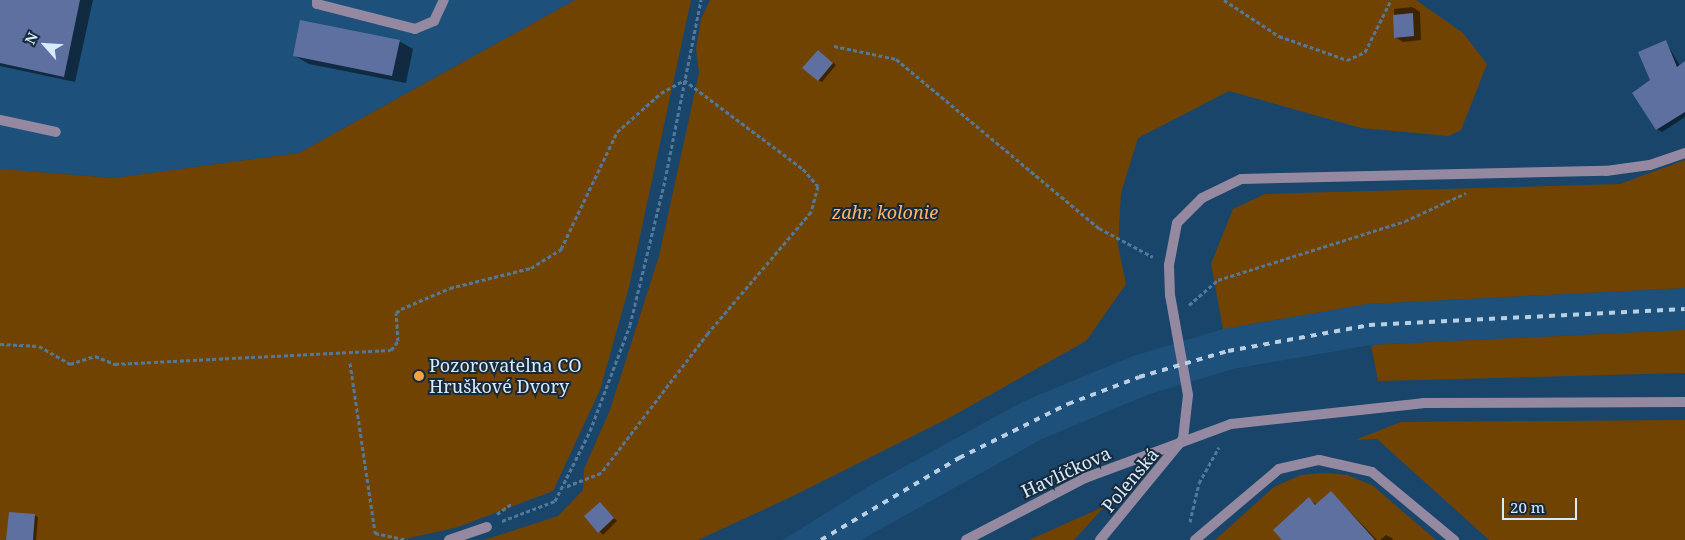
<!DOCTYPE html>
<meta charset="utf-8">
<style>
body{margin:0}
#map{position:relative;width:1685px;height:540px;overflow:hidden;background:#184569;font-family:"Noto Serif",serif}
div>[style]{position:absolute}
.built>*{inset:0;background:#1d507a}
.green>*{inset:0;background:#714303}
.shadow>*{inset:0;background:#0007}
.building>*{inset:0;background:#5d70a0}
.path>*{height:3px;margin-top:-1.5px;transform-origin:0;background:repeating-linear-gradient(90deg,#547998 0 4px,transparent 0 6.5px)}
.service>*{height:10px;margin:-5px;padding:0 5px;transform-origin:5px;border-radius:5px;background:#9489a0}
.minor>*{height:10px;margin:-5px;padding:0 5px;transform-origin:5px;border-radius:5px;background:#9489a0}
.tertiary>*{height:10px;margin:-5px;padding:0 5px;transform-origin:5px;border-radius:5px;background:#9489a0}
.rail>*{height:4px;margin-top:-2px;transform-origin:0;background:repeating-linear-gradient(90deg,#b8cfe4 0 6px,transparent 0 12px)}
.dots>*{width:14px;height:14px;translate:-50% -50%;box-sizing:border-box;border:2px solid #172a3b;border-radius:50%}
span{translate:-50% -50%;white-space:nowrap;text-align:center;line-height:1.15;-webkit-text-stroke:4px #172a3b;paint-order:stroke}
.park-label{font-size:18px;color:#feb668;font-style:italic}
.poi-label{font-size:18px;color:#d8ebfd}
.left{translate:0 -50%;text-align:left}
.street-label{font-size:18px;color:#d8ebfd}
.north{position:absolute;left:20px;top:20px;width:50px;height:50px;-webkit-text-stroke:4px #172a3b;paint-order:stroke;rotate:296deg;font-size:14px;font-weight:700;line-height:20px;text-align:center;color:#d8ebfd}
.north::after{content:'';display:block;margin:auto;width:18px;height:22px;background:#d8ebfd;clip-path:polygon(50% 0,100% 100%,50% 72%,0 100%)}
.scale{position:absolute;left:1502px;top:498px;width:75px;height:22px;box-sizing:border-box;border:2px solid #d8ebfd;border-top:0;padding-left:6px;font-size:15px;line-height:18px;white-space:nowrap;color:#d8ebfd;-webkit-text-stroke:4px #172a3b;paint-order:stroke}
</style>
<div id="map">
<div class="built">
<i style="clip-path:polygon(0 0,575px 0,299px 153px,114px 178px,0 169px)"></i>
<i style="clip-path:polygon(1685px 288px,1685px 330px,1371px 345px,1233px 369px,1147px 395px,1042px 439px,861px 540px,783px 540px,869px 486px,1024px 401px,1133px 356px,1223px 329px,1367px 304px)"></i>
</div>
<div class="green">
<i style="clip-path:polygon(575px 0,691px 0,629px 287px,600px 390px,553px 491px,458px 527px,401px 540px,0 540px,0 169px,114px 178px,299px 153px)"></i>
<i style="clip-path:polygon(710px 0,1416px 0,1463px 33px,1487px 64px,1461px 130px,1449px 136px,1361px 128px,1229px 91px,1138px 138px,1121px 193px,1118px 246px,1126px 284px,1086px 341px,949px 418px,791px 497px,698px 540px,484px 540px,558px 516px,583px 490px,584px 469px,610px 410px,659px 256px,699px 73px,696px 49px,701px 19px)"></i>
<i style="clip-path:polygon(1685px 160px,1685px 288px,1367px 304px,1223px 329px,1211px 264px,1233px 209px,1265px 194px,1620px 184px)"></i>
<i style="clip-path:polygon(1685px 330px,1685px 373px,1378px 381px,1371px 345px)"></i>
<i style="clip-path:polygon(1685px 420px,1685px 540px,1489px 540px,1377px 439px,1355px 440px,1401px 422px)"></i>
<i style="clip-path:polygon(1324px 473px,1347px 475px,1372px 485px,1436px 540px,1215px 540px,1274px 487px,1301px 475px)"></i>
<i style="clip-path:polygon(1105px 506px,1074px 540px,1029px 540px)"></i>
</div>
<div class="shadow">
<i style="clip-path:polygon(0 0,93px 0,75px 82px,0 66px)"></i>
<i style="clip-path:polygon(1412px 7px,1420px 12px,1421px 40px,1403px 42px,1395px 37px,1394px 9px)"></i>
<i style="clip-path:polygon(399px 41px,413px 49px,406px 83px,309px 64px,295px 56px)"></i>
<i style="clip-path:polygon(1666px 42px,1680px 66px,1685px 63px,1685px 117px,1662px 132px,1657px 129px,1652px 81px)"></i>
<i style="clip-path:polygon(818px 51px,836px 65px,822px 82px,818px 80px)"></i>
<i style="clip-path:polygon(1331px 492px,1377px 540px,1284px 540px,1309px 499px,1317px 505px)"></i>
<i style="clip-path:polygon(600px 504px,617px 521px,603px 535px,586px 516px)"></i>
<i style="clip-path:polygon(34px 515px,38px 517px,36px 540px,7px 540px)"></i>
<i style="clip-path:polygon(1386px 535px,1392px 538px,1393px 540px,1380px 540px)"></i>
</div>
<div class="building">
<i style="clip-path:polygon(0 0,80px 0,64px 77px,0 63px)"></i>
<i style="clip-path:polygon(1413px 13px,1414px 36px,1394px 38px,1393px 15px)"></i>
<i style="clip-path:polygon(300px 20px,400px 40px,392px 76px,293px 56px)"></i>
<i style="clip-path:polygon(1666px 40px,1677px 67px,1685px 61px,1685px 112px,1656px 130px,1632px 93px,1650px 80px,1638px 52px)"></i>
<i style="clip-path:polygon(818px 50px,833px 63px,818px 81px,802px 68px)"></i>
<i style="clip-path:polygon(1331px 491px,1375px 540px,1282px 540px,1273px 530px,1309px 497px,1315px 505px)"></i>
<i style="clip-path:polygon(600px 502px,614px 518px,598px 533px,584px 516px)"></i>
<i style="clip-path:polygon(9px 512px,35px 514px,33px 540px,6px 540px)"></i>
</div>
<div class="path">
<i style="left:1224px;top:0;width:66px;rotate:33.2deg"></i>
<i style="left:1279px;top:36px;width:72px;rotate:19.4deg"></i>
<i style="left:1347px;top:60px;width:20px;rotate:-24deg"></i>
<i style="left:1365px;top:52px;width:58px;rotate:-63.4deg"></i>
<i style="left:834px;top:46px;width:63px;rotate:11.8deg"></i>
<i style="left:896px;top:59px;width:264px;rotate:39.8deg"></i>
<i style="left:1099px;top:228px;width:61px;rotate:28.2deg"></i>
<i style="left:1189px;top:305px;width:38px;rotate:-41deg"></i>
<i style="left:1218px;top:280px;width:196px;rotate:-17.5deg"></i>
<i style="left:1405px;top:221px;width:67px;rotate:-24.7deg"></i>
<i style="left:0;top:344px;width:39px;rotate:3deg"></i>
<i style="left:39px;top:346px;width:36px;rotate:30deg"></i>
<i style="left:70px;top:364px;width:26px;rotate:-18deg"></i>
<i style="left:95px;top:356px;width:22px;rotate:22deg"></i>
<i style="left:115px;top:364px;width:276px;rotate:-2.9deg"></i>
<i style="left:391px;top:350px;width:11px;rotate:-52deg"></i>
<i style="left:398px;top:341px;width:28px;rotate:-94deg"></i>
<i style="left:396px;top:313px;width:6px;rotate:-39deg"></i>
<i style="left:401px;top:309px;width:53px;rotate:-23.2deg"></i>
<i style="left:450px;top:288px;width:83px;rotate:-13.9deg"></i>
<i style="left:531px;top:268px;width:36px;rotate:-32deg"></i>
<i style="left:561px;top:249px;width:130px;rotate:-64.4deg"></i>
<i style="left:617px;top:132px;width:59px;rotate:-41.6deg"></i>
<i style="left:661px;top:93px;width:26px;rotate:-29deg"></i>
<i style="left:684px;top:80px;width:149px;rotate:36.8deg"></i>
<i style="left:803px;top:169px;width:23px;rotate:49deg"></i>
<i style="left:818px;top:186px;width:27px;rotate:105deg"></i>
<i style="left:811px;top:212px;width:159px;rotate:130.4deg"></i>
<i style="left:708px;top:333px;width:176px;rotate:127.4deg"></i>
<i style="left:601px;top:473px;width:39px;rotate:159deg"></i>
<i style="left:350px;top:363px;width:172px;rotate:81.6deg"></i>
<i style="left:375px;top:533px;width:33px;rotate:12deg"></i>
<i style="left:497px;top:514px;width:19px;rotate:-35deg"></i>
<i style="left:502px;top:521px;width:57px;rotate:-20.7deg"></i>
<i style="left:555px;top:501px;width:78px;rotate:-63.4deg"></i>
<i style="left:590px;top:431px;width:113px;rotate:-69.3deg"></i>
<i style="left:630px;top:325px;width:149px;rotate:-76.4deg"></i>
<i style="left:665px;top:180px;width:184px;rotate:-78.7deg"></i>
<i style="left:1190px;top:522px;width:40px;rotate:-77deg"></i>
<i style="left:1199px;top:483px;width:41px;rotate:-60.9deg"></i>
</div>
<div class="service">
<i style="left:317px;top:0;width:4px;rotate:90deg"></i>
<i style="left:317px;top:4px;width:101px;rotate:14.3deg"></i>
<i style="left:415px;top:29px;width:21px;rotate:-23deg"></i>
<i style="left:434px;top:21px;width:23px;rotate:-65deg"></i>
<i style="left:0;top:120px;width:57px;rotate:12.1deg"></i>
</div>
<div class="minor">
<i style="left:449px;top:540px;width:40px;rotate:-18.9deg"></i>
<i style="left:966px;top:540px;width:134px;rotate:-27.5deg"></i>
<i style="left:1085px;top:478px;width:156px;rotate:-20.3deg"></i>
<i style="left:1231px;top:424px;width:193px;rotate:-6.2deg"></i>
<i style="left:1423px;top:403px;width:262px;rotate:-0.2deg"></i>
<i style="left:1195px;top:540px;width:110px;rotate:-40.2deg"></i>
<i style="left:1279px;top:469px;width:41px;rotate:-12.7deg"></i>
<i style="left:1319px;top:460px;width:54px;rotate:12.8deg"></i>
<i style="left:1372px;top:472px;width:107px;rotate:39.7deg"></i>
</div>
<div class="tertiary">
<i style="left:1100px;top:540px;width:131px;rotate:-50.6deg"></i>
<i style="left:1183px;top:439px;width:44px;rotate:-83.5deg"></i>
<i style="left:1188px;top:395px;width:102px;rotate:-100.2deg"></i>
<i style="left:1170px;top:295px;width:30px;rotate:-92deg"></i>
<i style="left:1169px;top:265px;width:43px;rotate:-79.2deg"></i>
<i style="left:1177px;top:223px;width:35px;rotate:-45deg"></i>
<i style="left:1202px;top:198px;width:43px;rotate:-26deg"></i>
<i style="left:1241px;top:179px;width:365px;rotate:-1.3deg"></i>
<i style="left:1606px;top:171px;width:44px;rotate:-7.8deg"></i>
<i style="left:1650px;top:165px;width:37px;rotate:-19deg"></i>
</div>
<div class="rail">
<i style="left:821px;top:540px;width:161px;rotate:-30.7deg"></i>
<i style="left:959px;top:458px;width:122px;rotate:-26.4deg"></i>
<i style="left:1068px;top:404px;width:76px;rotate:-20.8deg"></i>
<i style="left:1139px;top:377px;width:93px;rotate:-16.3deg"></i>
<i style="left:1228px;top:351px;width:143px;rotate:-10.4deg"></i>
<i style="left:1369px;top:325px;width:316px;rotate:-2.9deg"></i>
</div>
<div class="dots">
<i style="left:419px;top:376px;background:#f4a344"></i>
</div>
<div class="park-label">
<span style="left:885px;top:212px">zahr. kolonie</span>
</div>
<div class="poi-label">
<span class="left" style="left:429px;top:376px">Pozorovatelna CO<br>Hruškové Dvory</span>
</div>
<div class="street-label">
<span style="left:1066px;top:472px;rotate:-25deg">Havlíčkova</span>
<span style="left:1130px;top:480px;rotate:-50deg">Polenská</span>
</div>
<div class="north">N</div>
<div class="scale">20 m</div>
</div>
